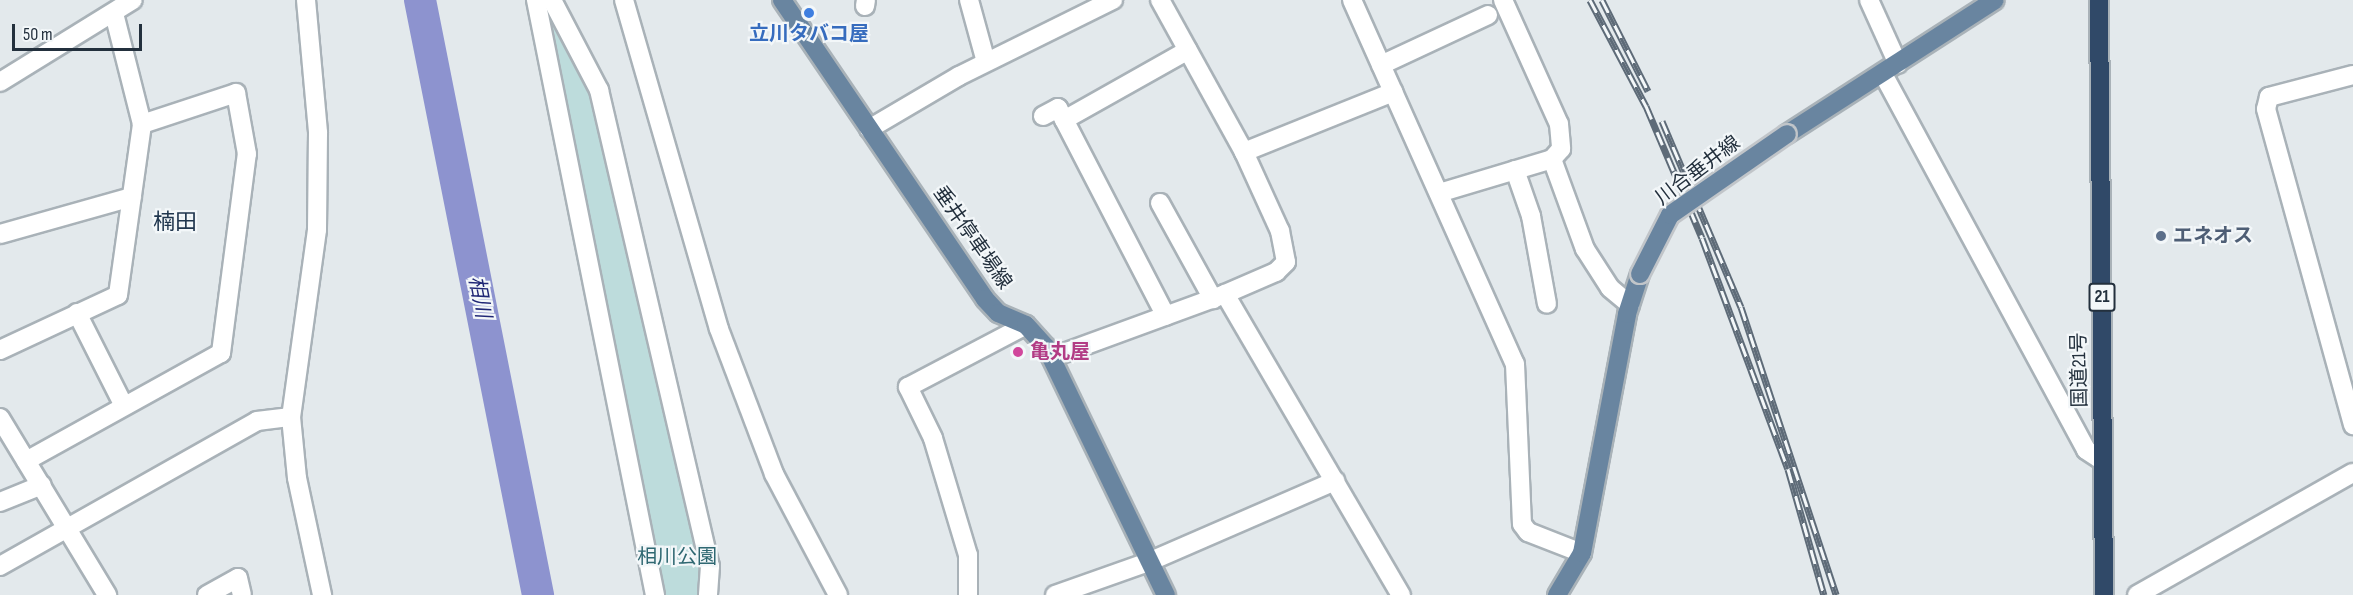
<!DOCTYPE html>
<meta charset="utf-8">
<style>
body{margin:0}
#map{position:relative;width:2353px;height:595px;overflow:hidden;background:#e3e9ec;font-family:"Sofia Sans Condensed","Noto Sans JP",sans-serif}
div>[style]{position:absolute}
.green>*{inset:0;background:#bddcdc}
.river>*{height:32px;margin:-16px;padding:0 16px;transform-origin:16px;border-radius:16px;background:#8d93cf}
.roads{filter:drop-shadow(2px 0 #a9b2b8) drop-shadow(-2px 0 #a9b2b8) drop-shadow(0 2px #a9b2b8) drop-shadow(0 -2px #a9b2b8)}
.minor>*{height:18px;margin:-9px;padding:0 9px;transform-origin:9px;border-radius:9px;background:#fff}
.major>*{height:18px;margin:-9px;padding:0 9px;transform-origin:9px;border-radius:9px;background:#6985a0}
.highway>*{height:18px;margin:-9px;padding:0 9px;transform-origin:9px;border-radius:9px;background:#304968}
.rail>*{height:7px;margin-top:-3.5px;transform-origin:0;background:repeating-linear-gradient(90deg,#f3f7f9 0 14px,#5e6b78 0 28px);box-sizing:border-box;border-block:2px solid #5e6b78}
.bridges{filter:drop-shadow(2px 0 #c1c5c9) drop-shadow(-2px 0 #c1c5c9) drop-shadow(0 2px #c1c5c9) drop-shadow(0 -2px #c1c5c9)}
.major-bridge>*{height:18px;margin:-9px;padding:0 9px;transform-origin:9px;border-radius:9px;background:#6985a0}
.dots>*{width:16px;height:16px;translate:-50% -50%;box-sizing:border-box;border:3px solid #f3f7f9;border-radius:50%}
span{translate:-50% -50%;white-space:nowrap;text-align:center;line-height:1.15;-webkit-text-stroke:4.5px #f3f7f9;paint-order:stroke}
.shield-label span{padding:2px 4px;background:#f3f7f9;border:2px solid;border-radius:4px;-webkit-text-stroke-width:0}
.shield-label{font-size:18px;color:#23303d;font-weight:700}
.shop-label{font-size:20px;color:#366cbe;font-weight:700}
.street-label{font-size:20px;color:#23303d}
.service-label{font-size:20px;color:#4e5e75;font-weight:700}
.left{translate:0 -50%;text-align:left}
.hotel-label{font-size:20px;color:#b23c85;font-weight:700}
.park-label{font-size:20px;color:#2f6872}
.water-label{font-size:21px;color:#202776;font-style:italic}
.quarter-label{font-size:22px;color:#20364e}
.scale{position:absolute;left:12px;top:24px;width:130px;height:27px;box-sizing:border-box;border:3px solid #23303d;border-top:0;padding-left:8px;font-size:18px;line-height:21px;white-space:nowrap;color:#23303d;-webkit-text-stroke:4px #f3f7f9;paint-order:stroke}
</style>
<div id="map">
<div class="green">
<i style="clip-path:polygon(545px 0,598px 95px,703px 560px,701px 595px,659px 595px)"></i>
</div>
<div class="river">
<i style="left:420px;top:0;width:607px;rotate:78.78deg"></i>
</div>
<div class="roads">
<div class="minor">
<i style="left:306px;top:0;width:134px;rotate:84.8deg"></i>
<i style="left:318px;top:133px;width:97px;rotate:90.6deg"></i>
<i style="left:317px;top:230px;width:189px;rotate:97.9deg"></i>
<i style="left:291px;top:417px;width:61px;rotate:84.4deg"></i>
<i style="left:297px;top:478px;width:120px;rotate:77.9deg"></i>
<i style="left:536px;top:0;width:607px;rotate:78.69deg"></i>
<i style="left:552px;top:0;width:102px;rotate:62.4deg"></i>
<i style="left:599px;top:90px;width:489px;rotate:76.9deg"></i>
<i style="left:710px;top:566px;width:29px;rotate:94deg"></i>
<i style="left:624px;top:0;width:342px;rotate:73.9deg"></i>
<i style="left:719px;top:329px;width:155px;rotate:69.2deg"></i>
<i style="left:774px;top:474px;width:137px;rotate:62.1deg"></i>
<i style="left:969px;top:0;width:64px;rotate:74.7deg"></i>
<i style="left:1352px;top:0;width:399px;rotate:65.9deg"></i>
<i style="left:1515px;top:364px;width:160px;rotate:87.5deg"></i>
<i style="left:1522px;top:524px;width:10px;rotate:53deg"></i>
<i style="left:1528px;top:532px;width:58px;rotate:21.3deg"></i>
<i style="left:1503px;top:0;width:136px;rotate:65.7deg"></i>
<i style="left:1559px;top:124px;width:25px;rotate:85deg"></i>
<i style="left:1561px;top:149px;width:13px;rotate:132deg"></i>
<i style="left:1869px;top:0;width:70px;rotate:65.6deg"></i>
<i style="left:865px;top:6px;width:6px;rotate:-81deg"></i>
<i style="left:1381px;top:65px;width:118px;rotate:-25deg"></i>
<i style="left:1883px;top:74px;width:427px;rotate:61.6deg"></i>
<i style="left:2086px;top:450px;width:20px;rotate:33deg"></i>
<i style="left:2353px;top:75px;width:87px;rotate:165.3deg"></i>
<i style="left:2269px;top:97px;width:12px;rotate:104deg"></i>
<i style="left:2266px;top:109px;width:328px;rotate:74.6deg"></i>
<i style="left:0;top:82px;width:156px;rotate:-31.7deg"></i>
<i style="left:1043px;top:116px;width:17px;rotate:-28deg"></i>
<i style="left:1058px;top:108px;width:234px;rotate:62.6deg"></i>
<i style="left:1064px;top:120px;width:142px;rotate:-29.4deg"></i>
<i style="left:869px;top:129px;width:104px;rotate:-30.5deg"></i>
<i style="left:959px;top:76px;width:172px;rotate:-26.3deg"></i>
<i style="left:1244px;top:152px;width:161px;rotate:-21.9deg"></i>
<i style="left:1515px;top:170px;width:49px;rotate:70.8deg"></i>
<i style="left:1531px;top:216px;width:89px;rotate:79.7deg"></i>
<i style="left:1439px;top:193px;width:118px;rotate:-16.7deg"></i>
<i style="left:1552px;top:159px;width:96px;rotate:69.9deg"></i>
<i style="left:1585px;top:249px;width:46px;rotate:57.3deg"></i>
<i style="left:1610px;top:288px;width:26px;rotate:40deg"></i>
<i style="left:1160px;top:203px;width:110px;rotate:61.1deg"></i>
<i style="left:0;top:234px;width:137px;rotate:-15.7deg"></i>
<i style="left:1225px;top:294px;width:349px;rotate:59.7deg"></i>
<i style="left:77px;top:313px;width:102px;rotate:63.2deg"></i>
<i style="left:0;top:350px;width:130px;rotate:-25deg"></i>
<i style="left:118px;top:295px;width:173px;rotate:-82deg"></i>
<i style="left:142px;top:124px;width:114px;rotate:-104.2deg"></i>
<i style="left:1053px;top:357px;width:183px;rotate:-20.1deg"></i>
<i style="left:1225px;top:294px;width:56px;rotate:-23.3deg"></i>
<i style="left:1276px;top:272px;width:14px;rotate:-45deg"></i>
<i style="left:1286px;top:262px;width:32px;rotate:-101deg"></i>
<i style="left:1280px;top:231px;width:87px;rotate:-114.5deg"></i>
<i style="left:1244px;top:152px;width:174px;rotate:-118.9deg"></i>
<i style="left:0;top:418px;width:207px;rotate:58.8deg"></i>
<i style="left:26px;top:461px;width:223px;rotate:-29deg"></i>
<i style="left:221px;top:353px;width:201px;rotate:-82.6deg"></i>
<i style="left:247px;top:154px;width:62px;rotate:-100.2deg"></i>
<i style="left:236px;top:93px;width:99px;rotate:161.7deg"></i>
<i style="left:0;top:502px;width:45px;rotate:-22deg"></i>
<i style="left:0;top:566px;width:295px;rotate:-29.4deg"></i>
<i style="left:257px;top:421px;width:34px;rotate:-7deg"></i>
<i style="left:207px;top:595px;width:35px;rotate:-29deg"></i>
<i style="left:238px;top:578px;width:17px;rotate:77deg"></i>
<i style="left:968px;top:595px;width:40px;rotate:-90deg"></i>
<i style="left:968px;top:555px;width:122px;rotate:-106.7deg"></i>
<i style="left:933px;top:438px;width:57px;rotate:-116.1deg"></i>
<i style="left:908px;top:387px;width:133px;rotate:-27.7deg"></i>
<i style="left:1055px;top:595px;width:102px;rotate:-19.5deg"></i>
<i style="left:1151px;top:561px;width:201px;rotate:-23.5deg"></i>
<i style="left:2137px;top:595px;width:248px;rotate:-29.5deg"></i>
</div>
<div class="major">
<i style="left:782px;top:0;width:361px;rotate:55.8deg"></i>
<i style="left:985px;top:299px;width:19px;rotate:47deg"></i>
<i style="left:998px;top:313px;width:30px;rotate:23deg"></i>
<i style="left:1026px;top:325px;width:30px;rotate:48deg"></i>
<i style="left:1046px;top:347px;width:276px;rotate:64.2deg"></i>
<i style="left:1787px;top:134px;width:247px;rotate:-32.8deg"></i>
<i style="left:1557px;top:595px;width:49px;rotate:-59.2deg"></i>
<i style="left:1582px;top:553px;width:243px;rotate:-79.3deg"></i>
<i style="left:1627px;top:314px;width:42px;rotate:-72deg"></i>
</div>
<div class="highway">
<i style="left:2099px;top:0;width:595px;rotate:89.52deg"></i>
</div>
</div>
<div class="rail">
<i style="left:1590px;top:0;width:120px;rotate:62.2deg"></i>
<i style="left:1646px;top:106px;width:143px;rotate:67deg"></i>
<i style="left:1702px;top:238px;width:246px;rotate:69.6deg"></i>
<i style="left:1788px;top:469px;width:131px;rotate:74.1deg"></i>
<i style="left:1602px;top:0;width:102px;rotate:63.2deg"></i>
<i style="left:1662px;top:121px;width:202px;rotate:67deg"></i>
<i style="left:1741px;top:307px;width:303px;rotate:71.7deg"></i>
</div>
<div class="bridges">
<div class="major-bridge">
<i style="left:1640px;top:274px;width:66px;rotate:-63deg"></i>
<i style="left:1670px;top:215px;width:142px;rotate:-34.7deg"></i>
</div>
</div>
<div class="dots">
<i style="left:809px;top:13px;background:#3f7fe0"></i>
<i style="left:2161px;top:236px;background:#5c6f8a"></i>
<i style="left:1018px;top:352px;background:#d1479c"></i>
</div>
<div class="shield-label">
<span style="left:2102px;top:297px">21</span>
</div>
<div class="shop-label">
<span style="left:809px;top:34px">立川タバコ屋</span>
</div>
<div class="street-label">
<span style="left:1698px;top:171px;rotate:-37deg">川合垂井線</span>
<span style="left:972px;top:238px;rotate:55deg">垂井停車場線</span>
<span style="left:2080px;top:370px;rotate:-91deg">国道21号</span>
</div>
<div class="service-label">
<span class="left" style="left:2173px;top:236px">エネオス</span>
</div>
<div class="hotel-label">
<span class="left" style="left:1030px;top:352px">亀丸屋</span>
</div>
<div class="park-label">
<span style="left:677px;top:557px">相川公園</span>
</div>
<div class="water-label">
<span style="left:479px;top:297px;rotate:79deg">相川</span>
</div>
<div class="quarter-label">
<span style="left:175px;top:223px">楠田</span>
</div>
<div class="scale">50 m</div>
</div>
